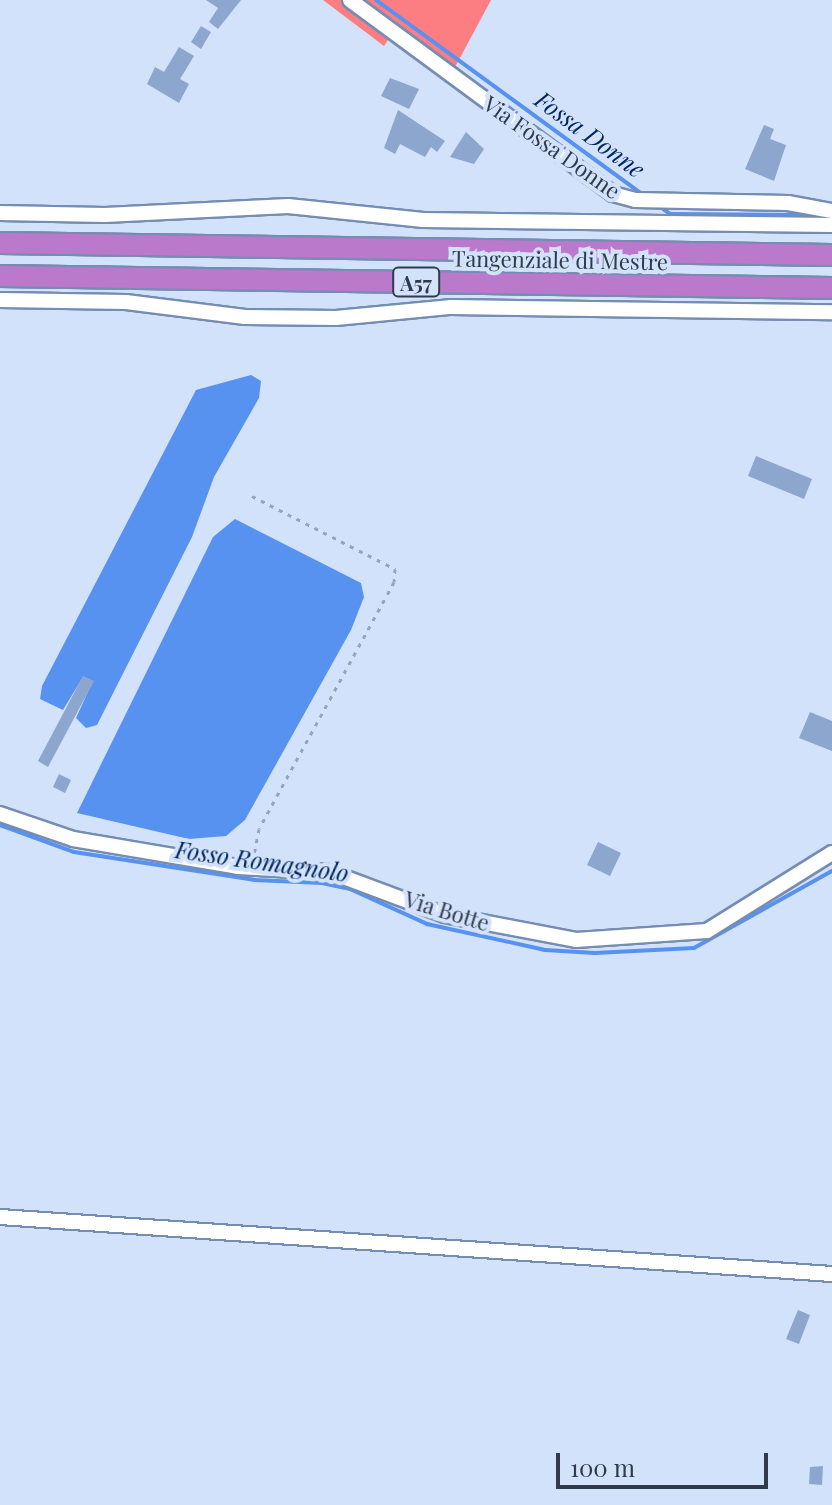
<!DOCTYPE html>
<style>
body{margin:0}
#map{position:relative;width:832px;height:1505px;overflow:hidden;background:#d2e2fa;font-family:"Playfair Display",serif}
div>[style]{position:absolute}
.forest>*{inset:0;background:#fc7e83}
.water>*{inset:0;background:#5792f0}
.stream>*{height:4px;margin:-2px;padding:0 2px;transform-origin:2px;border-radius:2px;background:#5792f0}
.building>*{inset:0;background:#8da6cd}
.path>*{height:3px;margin-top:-1.5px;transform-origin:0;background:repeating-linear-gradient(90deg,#97a4ba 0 4px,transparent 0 10px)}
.roads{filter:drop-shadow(2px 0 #768db3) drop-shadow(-2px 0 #768db3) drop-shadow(0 2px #768db3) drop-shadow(0 -2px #768db3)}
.minor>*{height:14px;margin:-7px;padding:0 7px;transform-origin:7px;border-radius:7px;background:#fff}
.highway>*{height:20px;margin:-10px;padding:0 10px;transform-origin:10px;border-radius:10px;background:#bb79cc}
span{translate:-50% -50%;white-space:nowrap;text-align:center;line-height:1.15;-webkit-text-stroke:8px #d2e2fa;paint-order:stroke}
.shield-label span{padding:2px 6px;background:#d2e2fa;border:2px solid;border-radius:6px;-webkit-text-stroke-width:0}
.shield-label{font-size:20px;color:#303a4a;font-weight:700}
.street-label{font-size:22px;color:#303a4a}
.water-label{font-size:24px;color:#012760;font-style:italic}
.scale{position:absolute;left:556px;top:1453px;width:212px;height:36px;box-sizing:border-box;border:4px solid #303a4a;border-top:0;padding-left:10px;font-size:24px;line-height:28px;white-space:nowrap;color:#303a4a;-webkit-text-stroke:6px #d2e2fa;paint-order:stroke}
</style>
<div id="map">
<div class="forest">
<i style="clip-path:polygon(323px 0,491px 0,454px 69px,394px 30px,384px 46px)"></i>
</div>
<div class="water">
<i style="clip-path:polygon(251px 375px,261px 381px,259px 398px,214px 477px,192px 537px,97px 725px,86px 728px,76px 718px,93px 681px,83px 677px,63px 710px,40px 699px,42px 686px,196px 390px)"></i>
<i style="clip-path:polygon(235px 519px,361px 583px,364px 597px,351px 630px,245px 820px,226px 836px,189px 839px,77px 813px,213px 537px)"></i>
</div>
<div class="stream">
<i style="left:376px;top:0;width:329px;rotate:36.1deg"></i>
<i style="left:659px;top:206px;width:14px;rotate:36deg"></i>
<i style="left:670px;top:214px;width:141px;rotate:0.4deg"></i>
<i style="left:0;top:825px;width:79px;rotate:20deg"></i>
<i style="left:74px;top:852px;width:182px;rotate:8.8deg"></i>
<i style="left:254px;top:880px;width:68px;rotate:2.5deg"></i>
<i style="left:322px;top:883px;width:29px;rotate:12deg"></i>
<i style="left:350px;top:889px;width:85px;rotate:24.4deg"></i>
<i style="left:427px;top:924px;width:121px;rotate:12.4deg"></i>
<i style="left:545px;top:950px;width:50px;rotate:3.4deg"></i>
<i style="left:595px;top:953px;width:99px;rotate:-2.9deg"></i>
<i style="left:694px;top:948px;width:158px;rotate:-29.2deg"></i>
</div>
<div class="building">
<i style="clip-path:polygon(206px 0,241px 0,218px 29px,209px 22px,218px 8px)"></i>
<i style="clip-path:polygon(201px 26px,211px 32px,201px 49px,191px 42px)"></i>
<i style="clip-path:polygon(179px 47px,194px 56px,180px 79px,189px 84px,179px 103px,147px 84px,155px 67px,164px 72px)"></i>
<i style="clip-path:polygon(390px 78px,419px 89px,409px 109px,381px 96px)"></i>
<i style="clip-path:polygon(398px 110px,445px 141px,437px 152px,431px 147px,425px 157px,400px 144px,395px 154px,384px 148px)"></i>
<i style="clip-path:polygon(764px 125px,774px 129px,770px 139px,786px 145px,774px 181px,745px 169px)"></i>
<i style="clip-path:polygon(466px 132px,484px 149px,474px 164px,450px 157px)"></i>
<i style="clip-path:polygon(756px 456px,812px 479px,804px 499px,748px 476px)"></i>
<i style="clip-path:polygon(83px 676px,94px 681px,48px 767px,38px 761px)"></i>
<i style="clip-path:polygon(810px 712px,832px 721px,832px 751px,799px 738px)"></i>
<i style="clip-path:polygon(59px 774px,71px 780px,65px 793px,53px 787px)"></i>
<i style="clip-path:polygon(598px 842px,621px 853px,610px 876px,587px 865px)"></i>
<i style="clip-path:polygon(798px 1310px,810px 1315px,799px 1344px,786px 1339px)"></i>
<i style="clip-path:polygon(823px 1466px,822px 1485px,809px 1484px,810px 1467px)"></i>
</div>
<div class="path">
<i style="left:252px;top:496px;width:161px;rotate:27deg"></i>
<i style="left:395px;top:569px;width:13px;rotate:94deg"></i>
<i style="left:394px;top:582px;width:281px;rotate:118.7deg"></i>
<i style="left:259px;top:829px;width:25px;rotate:101deg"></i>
</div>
<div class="roads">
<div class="minor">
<i style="left:350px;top:0;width:327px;rotate:36.4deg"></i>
<i style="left:613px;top:194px;width:23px;rotate:15deg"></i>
<i style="left:635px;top:200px;width:153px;rotate:1.1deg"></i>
<i style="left:788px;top:203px;width:45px;rotate:10.3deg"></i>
<i style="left:0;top:213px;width:105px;rotate:1.1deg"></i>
<i style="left:105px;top:215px;width:183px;rotate:-2.8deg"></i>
<i style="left:288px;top:206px;width:136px;rotate:5.9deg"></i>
<i style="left:423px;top:220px;width:409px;rotate:0.7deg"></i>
<i style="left:0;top:300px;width:126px;rotate:0.9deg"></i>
<i style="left:126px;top:302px;width:120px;rotate:7.2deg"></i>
<i style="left:245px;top:317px;width:91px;rotate:0.6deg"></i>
<i style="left:336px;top:318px;width:116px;rotate:-5.5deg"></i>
<i style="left:451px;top:307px;width:381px;rotate:0.8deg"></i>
<i style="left:0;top:814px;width:77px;rotate:18.9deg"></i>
<i style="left:73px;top:839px;width:167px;rotate:9.6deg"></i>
<i style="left:238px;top:867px;width:92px;rotate:3.1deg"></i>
<i style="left:330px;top:872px;width:123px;rotate:20.5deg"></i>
<i style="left:445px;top:915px;width:133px;rotate:10.8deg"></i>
<i style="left:576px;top:940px;width:131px;rotate:-3.9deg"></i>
<i style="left:707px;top:931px;width:147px;rotate:-32deg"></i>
<i style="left:0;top:1217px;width:834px;rotate:3.92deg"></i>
</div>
<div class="highway">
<i style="left:0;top:243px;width:832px;rotate:0.83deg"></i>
<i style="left:0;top:276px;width:832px;rotate:0.83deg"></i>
</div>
</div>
<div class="shield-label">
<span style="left:416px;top:282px">A57</span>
</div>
<div class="street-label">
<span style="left:552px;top:147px;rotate:35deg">Via Fossa Donne</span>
<span style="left:560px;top:260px;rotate:1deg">Tangenziale di Mestre</span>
<span style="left:447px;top:911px;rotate:17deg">Via Botte</span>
</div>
<div class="water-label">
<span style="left:590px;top:134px;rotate:36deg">Fossa Donne</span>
<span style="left:262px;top:861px;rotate:8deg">Fosso Romagnolo</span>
</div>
<div class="scale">100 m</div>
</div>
